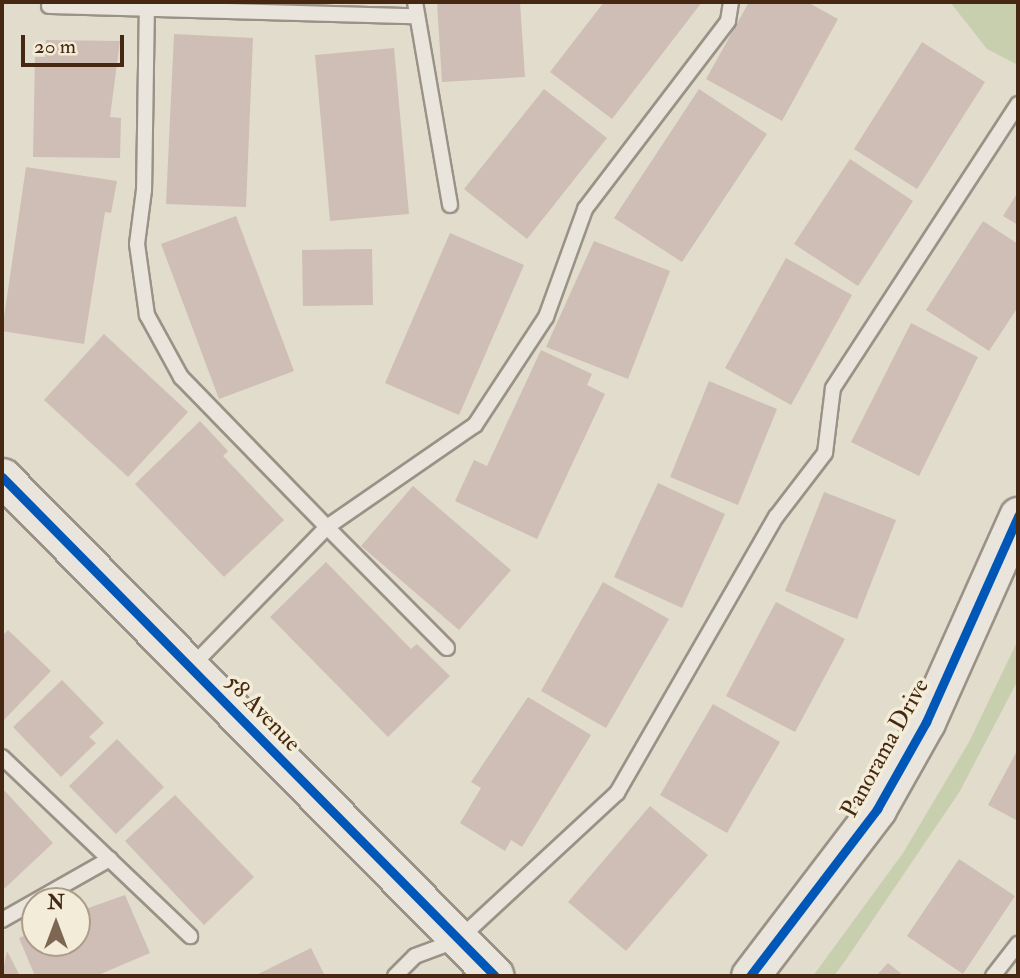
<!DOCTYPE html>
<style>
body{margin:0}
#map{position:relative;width:1020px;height:978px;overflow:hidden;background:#e2dccc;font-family:"IM FELL Double Pica",serif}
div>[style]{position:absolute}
.green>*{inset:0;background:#c8cfaf}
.building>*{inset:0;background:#cfbeb5}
.roads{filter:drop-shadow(2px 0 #9a9287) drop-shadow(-2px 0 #9a9287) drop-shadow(0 2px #9a9287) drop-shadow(0 -2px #9a9287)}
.service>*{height:14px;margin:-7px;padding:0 7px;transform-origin:7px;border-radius:7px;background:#e9e5dd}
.tertiary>*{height:37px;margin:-18.5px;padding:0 18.5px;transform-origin:18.5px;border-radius:18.5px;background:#e9e5dd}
.cycleway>*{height:9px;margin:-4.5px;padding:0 4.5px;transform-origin:4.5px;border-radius:4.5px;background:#0057b8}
span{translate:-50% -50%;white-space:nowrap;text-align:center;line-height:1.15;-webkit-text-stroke:7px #f2ecd8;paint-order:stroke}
.street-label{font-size:24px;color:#462711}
.frame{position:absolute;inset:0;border:4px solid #462711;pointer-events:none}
.north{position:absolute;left:21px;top:887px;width:70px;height:70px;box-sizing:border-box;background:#f2ecd8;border:2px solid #ad9d88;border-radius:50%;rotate:0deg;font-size:19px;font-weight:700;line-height:28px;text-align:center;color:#462711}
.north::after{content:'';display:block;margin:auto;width:24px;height:32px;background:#7d6652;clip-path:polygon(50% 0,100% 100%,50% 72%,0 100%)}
.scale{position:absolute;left:21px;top:35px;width:103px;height:32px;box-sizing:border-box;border:4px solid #462711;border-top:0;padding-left:9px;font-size:21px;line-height:24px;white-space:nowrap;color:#462711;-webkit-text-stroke:5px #f2ecd8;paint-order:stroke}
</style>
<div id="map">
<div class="green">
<i style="clip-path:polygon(950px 2px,1018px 2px,1018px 65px,987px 49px)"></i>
<i style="clip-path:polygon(1018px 640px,1018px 680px,960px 791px,845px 961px,834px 976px,813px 976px,903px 853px,969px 742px)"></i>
</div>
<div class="building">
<i style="clip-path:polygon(437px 2px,520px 2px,525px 77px,442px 82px)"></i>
<i style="clip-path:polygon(604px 2px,702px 2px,612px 119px,550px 72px)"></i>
<i style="clip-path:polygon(749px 2px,807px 2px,838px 19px,782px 121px,706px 79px)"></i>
<i style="clip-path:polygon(174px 34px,253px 38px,246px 207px,166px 204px)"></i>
<i style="clip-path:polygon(46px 40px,120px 41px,110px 117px,121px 118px,120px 158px,33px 157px,35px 57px,45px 57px)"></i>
<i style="clip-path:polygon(922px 42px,985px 82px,917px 189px,854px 149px)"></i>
<i style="clip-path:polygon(394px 48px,409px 214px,330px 221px,315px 55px)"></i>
<i style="clip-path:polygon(544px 89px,607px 138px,527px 239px,464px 189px)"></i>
<i style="clip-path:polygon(699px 89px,767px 134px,682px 262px,614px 218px)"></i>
<i style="clip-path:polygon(850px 159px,913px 201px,858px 286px,794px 244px)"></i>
<i style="clip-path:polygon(26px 167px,117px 181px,111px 213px,105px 212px,84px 344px,2px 331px)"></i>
<i style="clip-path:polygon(1018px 192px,1018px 225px,1003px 216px)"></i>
<i style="clip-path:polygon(236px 216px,294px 371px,219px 399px,161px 244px)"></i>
<i style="clip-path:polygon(983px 221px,1018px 244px,1018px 307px,989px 351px,926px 310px)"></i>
<i style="clip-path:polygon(450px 233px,524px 265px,459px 415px,385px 383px)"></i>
<i style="clip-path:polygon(594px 241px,670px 271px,628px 379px,546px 347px)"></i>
<i style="clip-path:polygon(372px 249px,373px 305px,303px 306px,302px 250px)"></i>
<i style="clip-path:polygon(786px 258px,852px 295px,791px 405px,725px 368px)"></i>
<i style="clip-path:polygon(911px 323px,978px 357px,919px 476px,851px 442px)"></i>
<i style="clip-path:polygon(104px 334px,188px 412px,128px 477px,44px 400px)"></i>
<i style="clip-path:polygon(541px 350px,592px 374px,587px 385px,605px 394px,537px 539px,455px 501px,474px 460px,487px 466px)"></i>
<i style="clip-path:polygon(709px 381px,777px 409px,738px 505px,670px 477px)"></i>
<i style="clip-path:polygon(200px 421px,228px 451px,223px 456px,284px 520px,224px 577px,135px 484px)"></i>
<i style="clip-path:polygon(658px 483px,725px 514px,682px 608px,614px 577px)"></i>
<i style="clip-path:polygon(413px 486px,511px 570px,459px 630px,361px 546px)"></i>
<i style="clip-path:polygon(824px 492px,896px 520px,857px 619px,785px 591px)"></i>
<i style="clip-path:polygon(326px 562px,411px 649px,417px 644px,450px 676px,388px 737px,270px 617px)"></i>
<i style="clip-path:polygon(603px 582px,669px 619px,606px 728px,541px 691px)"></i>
<i style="clip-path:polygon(776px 602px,845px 639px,795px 732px,726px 696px)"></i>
<i style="clip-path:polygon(8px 630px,51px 671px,3px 721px,2px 636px)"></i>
<i style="clip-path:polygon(62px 680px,104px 723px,89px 737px,96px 743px,61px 777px,13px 727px)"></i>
<i style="clip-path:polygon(528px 697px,591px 735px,522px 847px,511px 840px,505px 851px,460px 823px,481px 788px,471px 782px)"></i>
<i style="clip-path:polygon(713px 704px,780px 742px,727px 833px,660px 795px)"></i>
<i style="clip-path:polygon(117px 739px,164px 787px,116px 834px,69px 786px)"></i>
<i style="clip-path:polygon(1018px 749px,1018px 821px,988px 805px)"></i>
<i style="clip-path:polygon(2px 788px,53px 843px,5px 888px,2px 885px)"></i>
<i style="clip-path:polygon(175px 795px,254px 877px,204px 925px,125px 841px)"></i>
<i style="clip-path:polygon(650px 806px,708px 855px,626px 951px,568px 902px)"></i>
<i style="clip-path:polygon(959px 859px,1015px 896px,963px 974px,907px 936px)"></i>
<i style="clip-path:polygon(125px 895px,150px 953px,96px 976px,35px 976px,19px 938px,35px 931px,35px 943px,77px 943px,77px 912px)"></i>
<i style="clip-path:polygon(311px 948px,325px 976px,254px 976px)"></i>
<i style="clip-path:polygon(7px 951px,20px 976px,2px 976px)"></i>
<i style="clip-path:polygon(888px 963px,904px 976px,876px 976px)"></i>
</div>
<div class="roads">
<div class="service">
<i style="left:147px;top:2px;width:188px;rotate:90.9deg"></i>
<i style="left:144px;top:190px;width:54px;rotate:97.4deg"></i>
<i style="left:137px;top:244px;width:72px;rotate:82deg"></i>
<i style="left:147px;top:315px;width:71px;rotate:61.3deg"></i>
<i style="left:181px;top:377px;width:209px;rotate:45.8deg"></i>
<i style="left:327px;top:527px;width:195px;rotate:134.2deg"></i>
<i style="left:415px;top:2px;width:206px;rotate:80.2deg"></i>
<i style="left:49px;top:6px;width:366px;rotate:1.6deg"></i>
<i style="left:447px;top:648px;width:170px;rotate:-134.8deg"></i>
<i style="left:327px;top:527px;width:180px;rotate:-34.6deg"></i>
<i style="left:475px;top:425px;width:129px;rotate:-56.7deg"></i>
<i style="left:546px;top:317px;width:115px;rotate:-70.1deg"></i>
<i style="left:585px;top:209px;width:236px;rotate:-52.7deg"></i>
<i style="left:728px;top:21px;width:19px;rotate:-81deg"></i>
<i style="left:2px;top:757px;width:260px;rotate:43.6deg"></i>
<i style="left:2px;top:920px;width:124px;rotate:-29.5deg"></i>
<i style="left:395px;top:976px;width:28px;rotate:-45deg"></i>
<i style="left:415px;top:956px;width:46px;rotate:-20.4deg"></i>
<i style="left:458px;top:940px;width:217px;rotate:-42.8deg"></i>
<i style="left:617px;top:793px;width:319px;rotate:-60.1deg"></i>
<i style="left:776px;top:517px;width:81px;rotate:-52.6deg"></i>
<i style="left:825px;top:453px;width:65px;rotate:-83deg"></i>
<i style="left:833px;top:388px;width:339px;rotate:-56.9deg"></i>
<i style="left:993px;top:976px;width:41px;rotate:-52deg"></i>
</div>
<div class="tertiary">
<i style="left:2px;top:477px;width:701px;rotate:45.35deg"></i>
<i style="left:750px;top:976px;width:210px;rotate:-52.7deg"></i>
<i style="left:877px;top:809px;width:100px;rotate:-60.6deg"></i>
<i style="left:926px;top:722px;width:226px;rotate:-65.9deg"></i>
</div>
</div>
<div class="cycleway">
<i style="left:2px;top:477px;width:701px;rotate:45.35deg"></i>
<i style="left:750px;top:976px;width:210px;rotate:-52.7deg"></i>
<i style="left:877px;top:809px;width:100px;rotate:-60.6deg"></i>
<i style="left:926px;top:722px;width:226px;rotate:-65.9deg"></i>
</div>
<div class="street-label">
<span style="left:263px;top:713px;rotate:46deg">58 Avenue</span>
<span style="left:885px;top:748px;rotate:-61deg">Panorama Drive</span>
</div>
<div class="frame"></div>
<div class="north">N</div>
<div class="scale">20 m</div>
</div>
